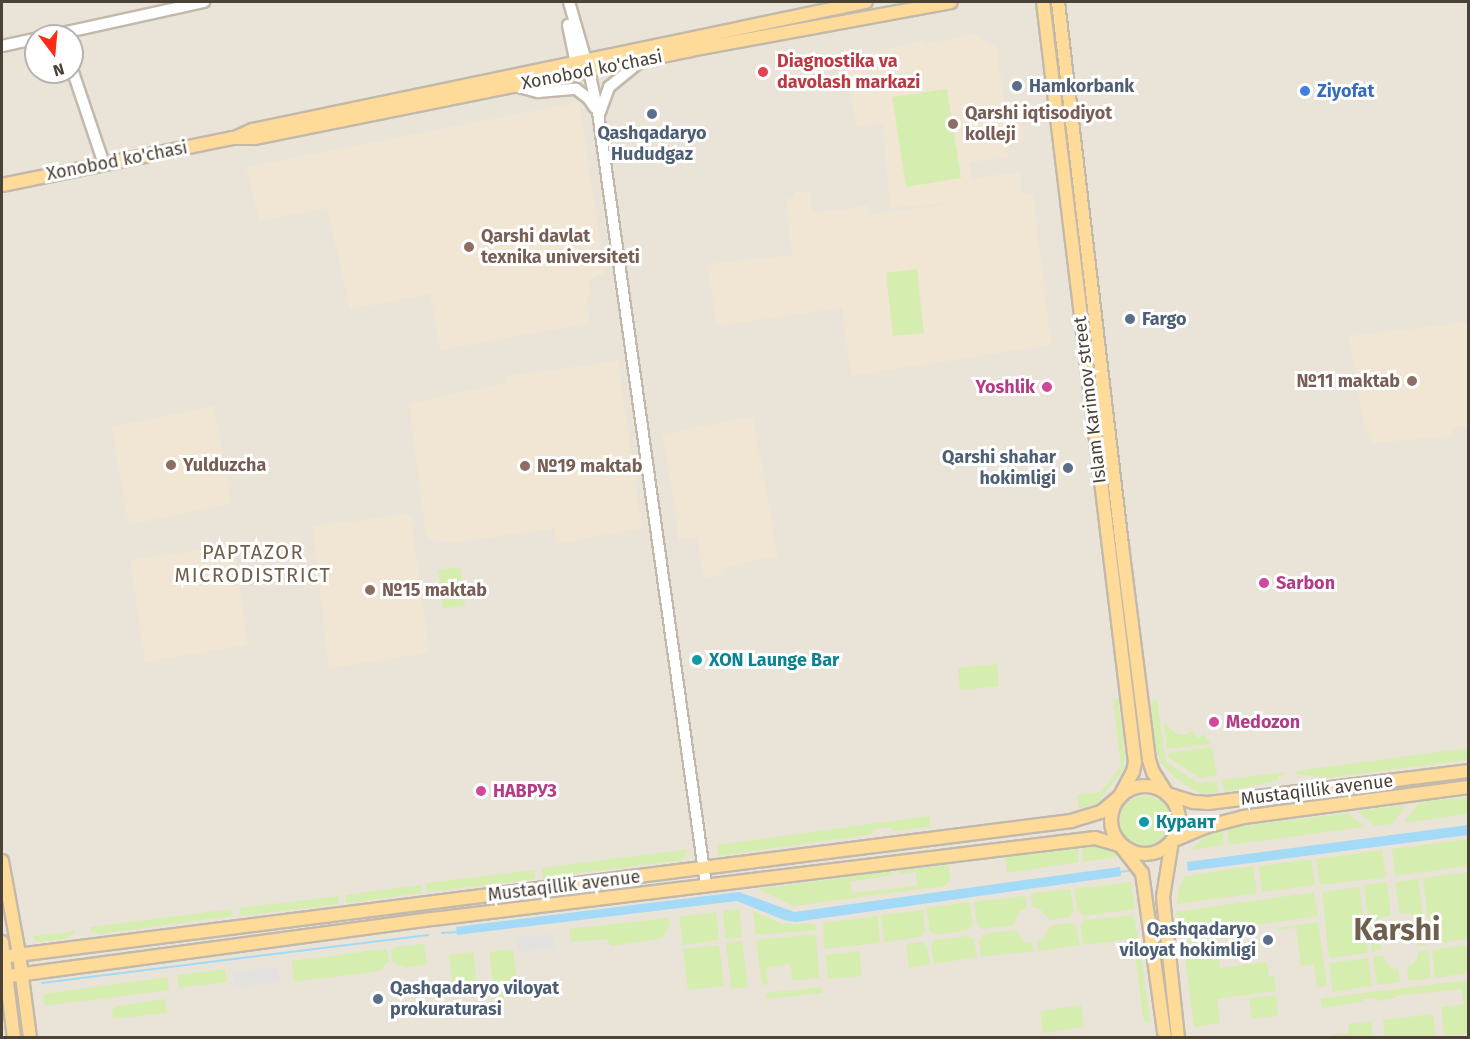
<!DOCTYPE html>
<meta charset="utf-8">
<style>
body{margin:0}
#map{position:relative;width:1470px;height:1039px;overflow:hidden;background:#f6f1ea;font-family:"Fira Sans",sans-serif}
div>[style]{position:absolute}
.residential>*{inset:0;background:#eae3d7}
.education>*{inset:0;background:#f0e6d3}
.green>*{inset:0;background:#d6edb0}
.round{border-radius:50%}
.parking>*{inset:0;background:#e4e2de}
.water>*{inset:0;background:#a2daf7}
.stream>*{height:2px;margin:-1px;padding:0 1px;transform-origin:1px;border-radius:1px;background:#a2daf7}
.roads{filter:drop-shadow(2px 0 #c3b9ab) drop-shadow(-2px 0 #c3b9ab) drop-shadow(0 2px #c3b9ab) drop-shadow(0 -2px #c3b9ab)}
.minor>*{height:10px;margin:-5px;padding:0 5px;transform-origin:5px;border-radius:5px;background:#fff}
.major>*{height:12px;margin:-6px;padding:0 6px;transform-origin:6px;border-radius:6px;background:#ffdb9a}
.major>.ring{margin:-6px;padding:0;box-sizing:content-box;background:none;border:12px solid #ffdb9a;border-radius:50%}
.dots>*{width:16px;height:16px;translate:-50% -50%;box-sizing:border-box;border:3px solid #fff;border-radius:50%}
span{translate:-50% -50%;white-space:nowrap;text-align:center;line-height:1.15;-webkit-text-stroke:6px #fff;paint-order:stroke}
.health-label{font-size:18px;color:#be3a42;font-weight:700}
.left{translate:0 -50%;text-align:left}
.street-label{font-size:18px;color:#4b4237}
.service-label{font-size:18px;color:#4e5e75;font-weight:700}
.right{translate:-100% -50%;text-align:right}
.shop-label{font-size:18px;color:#366cbe;font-weight:700}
.education-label{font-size:18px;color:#785e54;font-weight:700}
.hotel-label{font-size:18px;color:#b23c85;font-weight:700}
.culture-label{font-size:18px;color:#0d838f;font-weight:700}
.neighbourhood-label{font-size:20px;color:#6f5f4d;letter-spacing:1.5px}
.town-label{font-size:30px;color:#6f5f4d;font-weight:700}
.frame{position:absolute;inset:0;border:3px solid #4b4237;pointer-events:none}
.north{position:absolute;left:24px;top:24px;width:60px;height:60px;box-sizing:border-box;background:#fff;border:2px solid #b7b3af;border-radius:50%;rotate:164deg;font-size:16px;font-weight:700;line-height:24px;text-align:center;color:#4b4237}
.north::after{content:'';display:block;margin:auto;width:21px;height:27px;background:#ff2a18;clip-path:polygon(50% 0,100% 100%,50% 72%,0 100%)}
</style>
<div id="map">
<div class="residential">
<i style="clip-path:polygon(evenodd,2px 2px,1468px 2px,1468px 1037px,2px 1038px,2px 2px,36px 36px,72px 36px,72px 72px,36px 72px,36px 36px)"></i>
</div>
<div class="education">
<i style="clip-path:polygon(973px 34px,1000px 50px,997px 53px,1005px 103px,1020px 102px,1025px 141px,1008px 143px,1009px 158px,969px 162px,974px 189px,973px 178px,1020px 172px,1022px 194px,1033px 193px,1051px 345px,851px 376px,842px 308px,716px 326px,708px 264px,792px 255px,786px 199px,795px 198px,795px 192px,810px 191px,812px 213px,868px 206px,869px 215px,954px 203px,890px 208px,883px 122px,857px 127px,843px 59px,924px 41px,925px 44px)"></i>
<i style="clip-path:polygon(579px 102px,605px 273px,589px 279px,592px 296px,586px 297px,590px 323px,440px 350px,430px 294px,350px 309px,327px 208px,259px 221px,246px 167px)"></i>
<i style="clip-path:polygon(1468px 322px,1468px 426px,1451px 428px,1452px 436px,1372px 443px,1364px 428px,1349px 336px)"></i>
<i style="clip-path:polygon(618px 361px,642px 528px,557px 544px,554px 529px,462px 541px,436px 541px,426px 536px,409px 404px,506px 382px,506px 376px)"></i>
<i style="clip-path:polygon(214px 406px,232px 503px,129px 525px,111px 427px)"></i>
<i style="clip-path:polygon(753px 416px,778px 556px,724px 568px,725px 574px,704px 578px,697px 537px,678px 540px,676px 512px,662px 434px)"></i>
<i style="clip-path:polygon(411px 514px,429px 653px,329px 668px,312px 526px)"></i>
<i style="clip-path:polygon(233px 545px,248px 645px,145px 662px,130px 560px)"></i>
</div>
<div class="green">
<i style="clip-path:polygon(947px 89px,961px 178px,906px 187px,892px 97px)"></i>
<i style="clip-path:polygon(917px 269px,924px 333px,893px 336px,886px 273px)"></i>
<i style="clip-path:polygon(460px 567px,465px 605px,443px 609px,438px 570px)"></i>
<i style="clip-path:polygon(997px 664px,999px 686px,960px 690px,958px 668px)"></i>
<i style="clip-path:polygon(1118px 698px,1125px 757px,1123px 770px,1097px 803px,1079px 809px,1077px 795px,1101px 792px,1121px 766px,1113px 699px)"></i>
<i style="clip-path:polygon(1153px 699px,1157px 700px,1166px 762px,1198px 783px,1217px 781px,1218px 792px,1204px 794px,1195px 791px,1176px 778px,1161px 763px,1156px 752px,1150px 712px)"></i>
<i style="clip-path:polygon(1164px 722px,1175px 733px,1184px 735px,1192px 731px,1199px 738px,1204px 734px,1211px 744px,1167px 749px)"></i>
<i style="clip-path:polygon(1212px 747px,1217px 775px,1200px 778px,1169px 758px,1168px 753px)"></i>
<i style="clip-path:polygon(1468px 748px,1468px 760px,1326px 778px,1296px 774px,1296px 771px)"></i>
<i style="clip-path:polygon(1284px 772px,1285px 775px,1278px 776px,1278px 780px,1224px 792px,1222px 780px)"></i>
<i class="round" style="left:1118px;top:796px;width:54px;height:54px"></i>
<i style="clip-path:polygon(1468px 797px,1468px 814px,1403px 823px,1419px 802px)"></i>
<i style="clip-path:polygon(1406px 805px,1392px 824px,1375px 826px,1357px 811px)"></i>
<i style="clip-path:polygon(1348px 813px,1364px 827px,1229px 845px,1227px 828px)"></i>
<i style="clip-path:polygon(929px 816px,931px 827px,893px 831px,892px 827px,873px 829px,873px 834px,718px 856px,717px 845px)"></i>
<i style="clip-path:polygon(1222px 828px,1224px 845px,1190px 850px,1211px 831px)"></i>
<i style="clip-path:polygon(1468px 839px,1468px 866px,1395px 876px,1392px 849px)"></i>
<i style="clip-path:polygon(1106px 844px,1121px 856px,1083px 862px,1082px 845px)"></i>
<i style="clip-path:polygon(1077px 846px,1079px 862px,1007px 873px,1005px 857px)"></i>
<i style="clip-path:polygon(689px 849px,682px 860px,543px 878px,542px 868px)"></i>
<i style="clip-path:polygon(1382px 850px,1386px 877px,1320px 885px,1316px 859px)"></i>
<i style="clip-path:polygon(1311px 859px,1315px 885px,1262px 892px,1259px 866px)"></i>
<i style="clip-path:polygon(949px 865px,950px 881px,944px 886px,824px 902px,793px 906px,758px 889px,891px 871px,892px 875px,850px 882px,852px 893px,917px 886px,916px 872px,899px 874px,899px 870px)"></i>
<i style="clip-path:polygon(1253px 866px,1257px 893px,1177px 904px,1178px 891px,1185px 876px)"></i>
<i style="clip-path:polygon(534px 870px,535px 879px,427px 892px,426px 883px)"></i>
<i style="clip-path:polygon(1468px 872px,1468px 939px,1431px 944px,1423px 878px)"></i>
<i style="clip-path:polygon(1418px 879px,1427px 945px,1417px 946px,1413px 916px,1408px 913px,1400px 914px,1395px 882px)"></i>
<i style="clip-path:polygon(1131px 882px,1135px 909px,1084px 916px,1078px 911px,1074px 889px)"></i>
<i style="clip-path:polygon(1387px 882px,1391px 915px,1379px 919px,1381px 950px,1372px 952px,1364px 885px)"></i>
<i style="clip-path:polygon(421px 885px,422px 893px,346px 903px,345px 895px)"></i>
<i style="clip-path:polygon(1359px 887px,1368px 953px,1329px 958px,1322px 892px)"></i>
<i style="clip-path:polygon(1070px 889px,1074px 912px,1069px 918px,1049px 920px,1040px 909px,1032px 907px,1030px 894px)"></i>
<i style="clip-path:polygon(1314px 892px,1318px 916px,1180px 936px,1176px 912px)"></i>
<i style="clip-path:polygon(338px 896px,339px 904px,241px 916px,240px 908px)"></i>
<i style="clip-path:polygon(1025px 896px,1027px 907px,1020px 911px,1014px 925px,983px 929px,977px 924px,974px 902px)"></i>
<i style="clip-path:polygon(969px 902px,973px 925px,967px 930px,935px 935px,930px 931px,926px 908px)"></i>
<i style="clip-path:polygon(232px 909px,233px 916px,100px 934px,91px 932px,90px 927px)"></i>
<i style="clip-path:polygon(739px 909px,742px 937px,726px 939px,723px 911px)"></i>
<i style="clip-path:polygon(923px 910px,925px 932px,920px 937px,884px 942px,881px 915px)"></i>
<i style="clip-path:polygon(753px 911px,782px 924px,815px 924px,816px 930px,756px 935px)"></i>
<i style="clip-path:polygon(716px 912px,719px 940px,683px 945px,679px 917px)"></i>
<i style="clip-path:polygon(1134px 915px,1138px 938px,1084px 945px,1080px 926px,1085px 920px)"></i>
<i style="clip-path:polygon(878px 916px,880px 943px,824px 949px,823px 923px)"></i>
<i style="clip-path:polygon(669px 918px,670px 924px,663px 938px,611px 946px,607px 939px,571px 942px,569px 929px)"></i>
<i style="clip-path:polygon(1318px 922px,1327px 986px,1317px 987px,1314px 964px,1301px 966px,1296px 928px,1277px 930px,1277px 928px)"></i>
<i style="clip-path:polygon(1071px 923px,1076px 927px,1080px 945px,1038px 951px,1037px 941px,1044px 939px,1050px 926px)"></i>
<i style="clip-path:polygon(1015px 930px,1025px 942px,1032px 943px,1033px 951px,981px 957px,979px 940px,984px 934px)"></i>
<i style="clip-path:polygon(75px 931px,75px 933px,64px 939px,36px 942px,34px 936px)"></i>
<i style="clip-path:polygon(816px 934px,819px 978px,793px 981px,790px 964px,766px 968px,768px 984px,762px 985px,756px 940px)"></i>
<i style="clip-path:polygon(968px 936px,974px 940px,977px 957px,934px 964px,931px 946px,936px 940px)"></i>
<i style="clip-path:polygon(1216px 938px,1220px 968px,1267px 962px,1269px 977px,1274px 976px,1276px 991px,1217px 999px,1220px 1023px,1194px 1027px,1183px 942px)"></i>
<i style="clip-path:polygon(742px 941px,748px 987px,731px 989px,726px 943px)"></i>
<i style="clip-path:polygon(922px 942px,927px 947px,930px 964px,909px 968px,906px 944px)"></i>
<i style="clip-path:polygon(424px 944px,427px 964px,405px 968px,393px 962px,391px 951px,395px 947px)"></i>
<i style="clip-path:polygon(719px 945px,724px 986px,688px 990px,683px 949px)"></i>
<i style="clip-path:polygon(1468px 945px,1468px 973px,1435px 978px,1432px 950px)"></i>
<i style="clip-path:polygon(1140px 946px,1150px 1022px,1144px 1022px,1134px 947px)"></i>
<i style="clip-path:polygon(384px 949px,388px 952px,389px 961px,379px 971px,294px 982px,292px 961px)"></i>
<i style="clip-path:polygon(513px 949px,519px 996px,495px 999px,489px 952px)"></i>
<i style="clip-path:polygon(1428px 950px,1431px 978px,1408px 981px,1407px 967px,1412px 965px,1418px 957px,1418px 952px)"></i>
<i style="clip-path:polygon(859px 951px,862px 976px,828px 979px,826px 955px)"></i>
<i style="clip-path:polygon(473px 952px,478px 994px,454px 996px,449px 955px)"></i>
<i style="clip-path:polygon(1383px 956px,1391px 968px,1398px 969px,1400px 982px,1377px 985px,1373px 957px)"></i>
<i style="clip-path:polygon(1368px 958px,1372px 986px,1333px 992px,1329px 963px)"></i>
<i style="clip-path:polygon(225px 969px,227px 982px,179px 988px,177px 975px)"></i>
<i style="clip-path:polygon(167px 977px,169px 990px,45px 1006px,43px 994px)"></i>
<i style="clip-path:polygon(1468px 980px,1468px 1034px,1444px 1035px,1441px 1007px,1464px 1004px,1461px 989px,1395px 996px,1395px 998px,1377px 1001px,1376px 998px,1363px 999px,1363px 1002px,1322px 1008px,1320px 999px,1324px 998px)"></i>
<i style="clip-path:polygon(821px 987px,822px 993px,766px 999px,766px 993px)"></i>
<i style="clip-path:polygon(1276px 995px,1278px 1016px,1252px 1019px,1249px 998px)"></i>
<i style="clip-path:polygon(165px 999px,167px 1013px,113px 1019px,112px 1011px,116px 1006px)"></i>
<i style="clip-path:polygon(1081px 1005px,1084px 1027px,1043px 1033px,1040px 1011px)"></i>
<i style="clip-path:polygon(1433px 1014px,1436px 1036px,1385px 1037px,1383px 1020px)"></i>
<i style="clip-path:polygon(1371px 1021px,1373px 1037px,1333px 1037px,1332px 1035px,1349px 1033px,1348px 1024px)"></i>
</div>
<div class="parking">
<i style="clip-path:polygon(553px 934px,555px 948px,518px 952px,517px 938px)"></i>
<i style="clip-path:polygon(278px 967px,280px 982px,235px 987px,233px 972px)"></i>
</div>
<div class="water">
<i style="clip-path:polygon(1468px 825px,1468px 835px,1188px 871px,1187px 862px)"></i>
<i style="clip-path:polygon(1120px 867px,1121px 876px,795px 922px,784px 920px,737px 901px,457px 935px,456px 927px,739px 892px,794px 912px)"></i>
</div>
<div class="stream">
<i style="left:1119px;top:872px;width:14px;rotate:-8deg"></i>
<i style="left:442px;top:933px;width:15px;rotate:-4deg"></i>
<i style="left:42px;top:983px;width:389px;rotate:-7.1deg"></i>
</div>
<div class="roads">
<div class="minor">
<i style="left:569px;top:2px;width:72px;rotate:73.8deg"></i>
<i style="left:589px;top:71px;width:42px;rotate:77.6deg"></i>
<i style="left:598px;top:112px;width:781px;rotate:82.05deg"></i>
<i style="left:568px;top:25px;width:45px;rotate:78.4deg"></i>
<i style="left:49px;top:36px;width:159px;rotate:-12.4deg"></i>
<i style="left:2px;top:46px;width:35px;rotate:-12deg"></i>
<i style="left:72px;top:69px;width:100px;rotate:71.4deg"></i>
<i style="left:515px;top:86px;width:24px;rotate:15deg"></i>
<i style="left:538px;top:92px;width:38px;rotate:-5deg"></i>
<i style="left:576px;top:89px;width:15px;rotate:37deg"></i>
<i style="left:588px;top:98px;width:12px;rotate:55deg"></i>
<i style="left:600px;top:112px;width:27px;rotate:-70deg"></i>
<i style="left:609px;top:87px;width:41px;rotate:-39.1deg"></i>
</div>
<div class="major">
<i style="left:1058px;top:2px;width:548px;rotate:83.29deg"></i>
<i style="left:1122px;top:546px;width:216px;rotate:82.8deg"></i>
<i style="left:1149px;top:760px;width:13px;rotate:72deg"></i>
<i style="left:1153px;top:772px;width:26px;rotate:58deg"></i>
<i style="left:1167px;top:794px;width:28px;rotate:17deg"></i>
<i style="left:1194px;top:802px;width:14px;rotate:4deg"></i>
<i style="left:1208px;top:803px;width:262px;rotate:-7deg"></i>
<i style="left:237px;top:137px;width:17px;rotate:-25deg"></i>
<i style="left:252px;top:130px;width:627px;rotate:-11.78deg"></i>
<i style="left:2px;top:185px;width:236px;rotate:-11.5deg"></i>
<i style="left:233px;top:138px;width:22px"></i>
<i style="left:255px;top:138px;width:444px;rotate:-11.4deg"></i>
<i style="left:690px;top:50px;width:265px;rotate:-10.4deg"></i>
<i class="ring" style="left:1111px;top:786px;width:56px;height:56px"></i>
<i style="left:2px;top:861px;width:95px;rotate:79.6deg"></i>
<i style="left:19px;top:954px;width:85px;rotate:82.5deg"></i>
<i style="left:2px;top:942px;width:97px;rotate:82.9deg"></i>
<i style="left:2px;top:957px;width:1078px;rotate:-7.25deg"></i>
<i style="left:1071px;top:821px;width:31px;rotate:-17deg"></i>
<i style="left:1101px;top:812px;width:25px;rotate:-40deg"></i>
<i style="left:1120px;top:796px;width:27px;rotate:-62deg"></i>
<i style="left:1133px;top:772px;width:10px;rotate:-79deg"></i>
<i style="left:1135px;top:762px;width:766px;rotate:-96.9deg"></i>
<i style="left:2px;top:977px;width:435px;rotate:-7.7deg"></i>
<i style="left:433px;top:919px;width:667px;rotate:-6.98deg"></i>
<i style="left:1095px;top:838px;width:26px;rotate:16deg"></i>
<i style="left:1120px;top:845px;width:36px;rotate:52deg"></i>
<i style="left:1142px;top:873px;width:167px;rotate:82.1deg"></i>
<i style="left:1178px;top:1038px;width:142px;rotate:-96.1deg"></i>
<i style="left:1163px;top:897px;width:57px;rotate:-80.9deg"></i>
<i style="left:1172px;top:841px;width:36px;rotate:-23deg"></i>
<i style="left:1205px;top:827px;width:40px;rotate:-14.4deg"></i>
<i style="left:1244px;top:817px;width:226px;rotate:-7.6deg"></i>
</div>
</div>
<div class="dots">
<i style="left:763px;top:72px;background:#e0444e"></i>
<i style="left:1017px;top:86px;background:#5c6f8a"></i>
<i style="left:1305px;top:91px;background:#3f7fe0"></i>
<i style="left:652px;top:114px;background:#5c6f8a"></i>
<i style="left:953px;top:124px;background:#8d6e63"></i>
<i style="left:469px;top:247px;background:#8d6e63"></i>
<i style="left:1130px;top:319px;background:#5c6f8a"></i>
<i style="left:1412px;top:381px;background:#8d6e63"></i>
<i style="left:1047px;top:387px;background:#d1479c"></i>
<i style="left:171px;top:465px;background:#8d6e63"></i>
<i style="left:525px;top:466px;background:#8d6e63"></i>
<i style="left:1068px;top:468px;background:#5c6f8a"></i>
<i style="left:1264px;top:583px;background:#d1479c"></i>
<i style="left:370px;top:590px;background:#8d6e63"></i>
<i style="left:697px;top:660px;background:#0f9aa8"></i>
<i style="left:1214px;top:722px;background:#d1479c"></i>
<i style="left:481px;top:791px;background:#d1479c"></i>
<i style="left:1144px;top:822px;background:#0f9aa8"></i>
<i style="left:1268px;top:940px;background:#5c6f8a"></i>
<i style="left:378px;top:999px;background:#5c6f8a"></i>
</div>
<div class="health-label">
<span class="left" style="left:777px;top:72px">Diagnostika va<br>davolash markazi</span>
</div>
<div class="street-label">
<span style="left:592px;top:70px;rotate:-11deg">Xonobod ko'chasi</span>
<span style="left:117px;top:161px;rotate:-11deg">Xonobod ko'chasi</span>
<span style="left:1090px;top:400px;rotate:-97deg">Islam Karimov street</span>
<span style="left:1317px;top:790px;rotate:-7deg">Mustaqillik avenue</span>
<span style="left:564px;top:886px;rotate:-7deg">Mustaqillik avenue</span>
</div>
<div class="service-label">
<span class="left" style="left:1029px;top:86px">Hamkorbank</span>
<span style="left:652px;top:144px">Qashqadaryo<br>Hududgaz</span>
<span class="left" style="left:1142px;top:319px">Fargo</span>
<span class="right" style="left:1056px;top:468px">Qarshi shahar<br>hokimligi</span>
<span class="right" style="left:1256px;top:940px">Qashqadaryo<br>viloyat hokimligi</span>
<span class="left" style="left:390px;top:999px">Qashqadaryo viloyat<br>prokuraturasi</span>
</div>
<div class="shop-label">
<span class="left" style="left:1317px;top:91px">Ziyofat</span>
</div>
<div class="education-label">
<span class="left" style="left:965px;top:124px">Qarshi iqtisodiyot<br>kolleji</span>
<span class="left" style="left:481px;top:247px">Qarshi davlat<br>texnika universiteti</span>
<span class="right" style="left:1400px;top:381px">№11 maktab</span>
<span class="left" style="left:183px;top:465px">Yulduzcha</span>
<span class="left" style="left:537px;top:466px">№19 maktab</span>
<span class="left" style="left:382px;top:590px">№15 maktab</span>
</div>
<div class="hotel-label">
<span class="right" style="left:1035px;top:387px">Yoshlik</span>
<span class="left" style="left:1276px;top:583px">Sarbon</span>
<span class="left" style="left:1226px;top:722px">Medozon</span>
<span class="left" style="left:493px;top:791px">НАВРУЗ</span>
</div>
<div class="culture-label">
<span class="left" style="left:709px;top:660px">XON Launge Bar</span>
<span class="left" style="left:1156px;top:822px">Курант</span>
</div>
<div class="neighbourhood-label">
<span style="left:253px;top:564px">PAРTAZOR<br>MICRODISTRICT</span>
</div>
<div class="town-label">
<span style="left:1397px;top:930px">Karshi</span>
</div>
<div class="frame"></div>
<div class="north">N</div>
</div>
